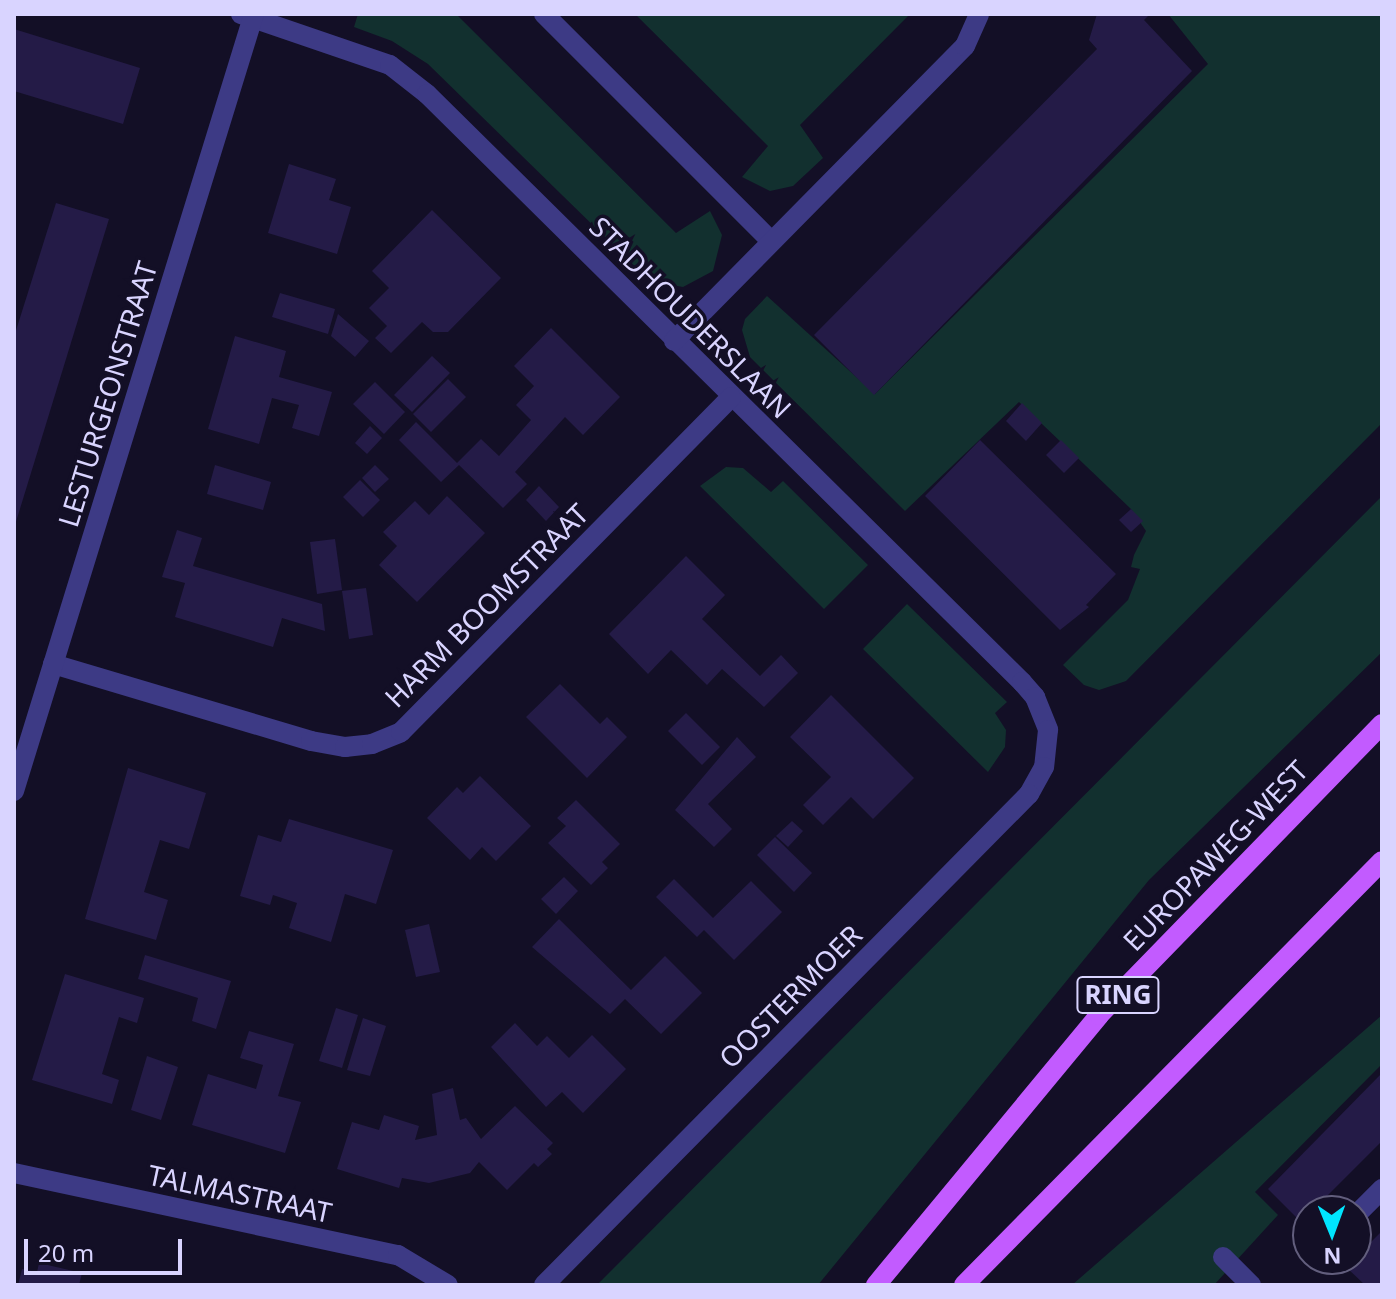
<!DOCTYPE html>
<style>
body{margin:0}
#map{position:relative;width:1396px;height:1299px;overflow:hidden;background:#130f26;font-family:"Noto Sans",sans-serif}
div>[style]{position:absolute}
.green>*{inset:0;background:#12302f}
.building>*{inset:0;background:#241b47}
.street>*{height:20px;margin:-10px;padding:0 10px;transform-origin:10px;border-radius:10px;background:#3d3a85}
.primary>*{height:20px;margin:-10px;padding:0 10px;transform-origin:10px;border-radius:10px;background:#c25bff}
span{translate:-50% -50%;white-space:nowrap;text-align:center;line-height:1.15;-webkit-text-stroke:7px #130f26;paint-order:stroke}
.shield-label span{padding:2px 6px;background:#130f26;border:2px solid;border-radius:6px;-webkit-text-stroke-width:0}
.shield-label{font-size:26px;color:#d9d4ff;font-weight:700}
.street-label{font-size:28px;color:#d9d4ff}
.frame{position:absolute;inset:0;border:16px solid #d9d4ff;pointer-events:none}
.north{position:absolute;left:1292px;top:1195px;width:80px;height:80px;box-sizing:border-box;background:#130f26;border:2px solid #625e7d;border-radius:50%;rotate:179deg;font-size:22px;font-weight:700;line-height:32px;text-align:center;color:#d9d4ff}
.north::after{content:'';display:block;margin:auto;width:28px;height:36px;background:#00e5ff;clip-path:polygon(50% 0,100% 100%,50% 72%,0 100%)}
.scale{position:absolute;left:24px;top:1239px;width:158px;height:36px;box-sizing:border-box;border:4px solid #d9d4ff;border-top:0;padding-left:10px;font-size:24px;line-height:28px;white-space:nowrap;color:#d9d4ff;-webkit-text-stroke:6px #130f26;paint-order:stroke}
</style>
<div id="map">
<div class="green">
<i style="clip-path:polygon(358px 14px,456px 14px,676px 233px,710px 211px,722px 235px,713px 271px,683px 287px,650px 281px,428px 64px,392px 41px,354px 27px)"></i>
<i style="clip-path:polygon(635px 14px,910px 14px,800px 125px,823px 158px,793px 186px,770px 191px,742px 177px,768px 146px)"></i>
<i style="clip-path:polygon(1168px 14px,1382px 14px,1382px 423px,1126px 681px,1099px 690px,1084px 685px,1063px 665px,1128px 600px,1140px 569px,1131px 567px,1134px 555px,1146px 531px,1131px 509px,1019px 402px,905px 511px,750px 357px,742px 330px,745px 319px,767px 296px,875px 394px,1208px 64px)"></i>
<i style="clip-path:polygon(726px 467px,743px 468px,771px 492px,783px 481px,868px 565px,824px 609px,700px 486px)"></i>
<i style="clip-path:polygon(1382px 496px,1382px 652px,1149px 880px,818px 1285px,597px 1285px)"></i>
<i style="clip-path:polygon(907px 604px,1007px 702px,995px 713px,1006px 730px,1005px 747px,988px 772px,863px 649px)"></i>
<i style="clip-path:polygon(1382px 1015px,1382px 1064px,1255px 1192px,1278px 1215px,1214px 1285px,1072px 1285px)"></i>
</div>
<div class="building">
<i style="clip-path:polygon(1097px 14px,1150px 14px,1144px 20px,1192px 71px,874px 395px,814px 335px,1097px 49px,1089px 40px)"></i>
<i style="clip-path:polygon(14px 29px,140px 68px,123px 124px,14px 91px)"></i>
<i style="clip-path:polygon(289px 164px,336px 179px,329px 200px,351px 207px,337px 254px,268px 233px)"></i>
<i style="clip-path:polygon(56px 203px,109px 219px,15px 525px,14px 337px)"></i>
<i style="clip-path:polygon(432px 210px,501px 278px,448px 332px,433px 332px,422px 322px,391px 353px,375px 338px,387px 326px,369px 308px,389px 288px,372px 271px)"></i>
<i style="clip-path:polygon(280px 293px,335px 309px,328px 334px,272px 317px)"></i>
<i style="clip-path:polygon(338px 314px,369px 341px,355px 357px,331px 336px)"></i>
<i style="clip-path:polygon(551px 328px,620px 397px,583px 435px,565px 417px,515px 472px,527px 484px,503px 508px,459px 465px,441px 482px,399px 440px,416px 422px,457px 463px,481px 439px,499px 456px,531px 420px,516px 405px,534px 386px,514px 366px)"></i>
<i style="clip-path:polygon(235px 336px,286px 351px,279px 377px,332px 392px,319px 436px,292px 428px,299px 405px,272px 398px,259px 444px,208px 429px)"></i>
<i style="clip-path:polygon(432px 356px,450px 373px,412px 412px,394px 395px)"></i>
<i style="clip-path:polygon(448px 379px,466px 397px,431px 432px,413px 414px)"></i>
<i style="clip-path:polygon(375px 382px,405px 412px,384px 434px,353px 404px)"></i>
<i style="clip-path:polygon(1022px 403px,1042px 423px,1026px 441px,1006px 421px)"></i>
<i style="clip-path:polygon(370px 426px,382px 438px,367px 454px,355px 443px)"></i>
<i style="clip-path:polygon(980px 440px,1116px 574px,1086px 605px,1089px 607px,1060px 630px,925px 496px)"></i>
<i style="clip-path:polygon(1061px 440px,1079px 458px,1064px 473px,1046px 455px)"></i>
<i style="clip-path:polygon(215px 465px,271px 482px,263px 510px,207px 494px)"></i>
<i style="clip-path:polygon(375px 465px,389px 479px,375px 492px,362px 478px)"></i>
<i style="clip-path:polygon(360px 480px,380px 500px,363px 517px,343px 497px)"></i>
<i style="clip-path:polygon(539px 486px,559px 507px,546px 521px,526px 500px)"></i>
<i style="clip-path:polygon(447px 496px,485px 533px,417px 602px,379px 565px,397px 546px,383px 532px,415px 501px,429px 515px)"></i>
<i style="clip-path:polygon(1131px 509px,1143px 521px,1131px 532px,1119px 520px)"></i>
<i style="clip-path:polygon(177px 530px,202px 538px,193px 566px,322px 604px,325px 631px,282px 618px,273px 647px,175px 617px,185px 583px,162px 577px)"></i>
<i style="clip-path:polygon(335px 539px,342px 590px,317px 594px,310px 542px)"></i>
<i style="clip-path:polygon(686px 556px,725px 595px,702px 619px,760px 676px,781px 655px,798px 673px,764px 707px,722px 669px,707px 685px,671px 650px,648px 674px,609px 634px)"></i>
<i style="clip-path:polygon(366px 588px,373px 635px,349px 639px,342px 591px)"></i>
<i style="clip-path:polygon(560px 684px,600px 724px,607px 717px,627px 737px,587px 778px,526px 717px)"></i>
<i style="clip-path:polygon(831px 695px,914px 778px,873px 819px,851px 797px,823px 825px,803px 805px,831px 777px,790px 737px)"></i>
<i style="clip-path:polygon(686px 713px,720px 747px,702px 765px,668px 731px)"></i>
<i style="clip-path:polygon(737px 737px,756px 757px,708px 804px,732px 829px,714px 847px,675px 810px)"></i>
<i style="clip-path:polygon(128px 768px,206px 793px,189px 849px,160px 840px,144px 892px,168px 900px,156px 940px,85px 919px)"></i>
<i style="clip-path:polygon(480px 776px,531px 826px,496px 861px,482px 847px,470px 860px,427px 818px,457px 787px,463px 793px)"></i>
<i style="clip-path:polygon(576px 800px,620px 844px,602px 862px,608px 868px,591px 885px,548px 843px,566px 826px,557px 818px)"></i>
<i style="clip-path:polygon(289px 819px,393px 850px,376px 904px,345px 894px,331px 942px,289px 928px,297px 903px,273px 895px,270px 905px,240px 896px,258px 835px,281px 842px)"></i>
<i style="clip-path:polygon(792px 821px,803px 831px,788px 847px,776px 836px)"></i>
<i style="clip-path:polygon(775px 837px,812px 873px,794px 892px,757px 855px)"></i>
<i style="clip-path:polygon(564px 877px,578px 891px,556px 914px,541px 899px)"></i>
<i style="clip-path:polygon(674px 879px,713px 918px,751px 881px,782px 912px,734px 960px,704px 930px,697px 937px,656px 897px)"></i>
<i style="clip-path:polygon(559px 919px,631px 990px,665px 956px,702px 993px,661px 1034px,625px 999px,610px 1014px,532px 947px)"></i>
<i style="clip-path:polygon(429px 924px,440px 972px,416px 977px,405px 930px)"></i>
<i style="clip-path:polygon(145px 955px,231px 981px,216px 1029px,192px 1021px,198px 998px,138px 979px)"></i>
<i style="clip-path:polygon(65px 974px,144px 998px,137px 1023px,119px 1017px,102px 1074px,119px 1080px,112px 1104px,32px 1080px)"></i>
<i style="clip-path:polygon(336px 1008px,358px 1015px,342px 1068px,319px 1061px)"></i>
<i style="clip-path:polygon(363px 1018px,386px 1026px,370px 1076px,347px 1070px)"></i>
<i style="clip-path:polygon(515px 1023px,537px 1046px,547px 1036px,569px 1058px,592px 1035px,626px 1069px,583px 1113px,562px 1092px,546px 1107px,491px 1047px)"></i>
<i style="clip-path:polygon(249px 1031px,294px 1044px,278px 1096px,301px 1102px,285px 1153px,192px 1125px,208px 1074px,256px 1089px,263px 1065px,240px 1058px)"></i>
<i style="clip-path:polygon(147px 1056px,178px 1067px,161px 1120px,131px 1110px)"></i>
<i style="clip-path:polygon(1382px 1073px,1382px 1141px,1301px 1222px,1268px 1189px)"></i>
<i style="clip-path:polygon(453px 1088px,460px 1120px,466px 1118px,481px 1139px,515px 1106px,553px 1143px,547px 1149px,552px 1154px,538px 1167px,534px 1163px,507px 1190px,479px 1162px,470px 1173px,429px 1183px,402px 1178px,399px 1188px,337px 1169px,352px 1122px,379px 1130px,384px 1115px,419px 1126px,415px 1140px,437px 1135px,432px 1094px)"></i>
<i style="clip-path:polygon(1382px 1231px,1382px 1285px,1365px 1285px,1346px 1267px)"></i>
<i style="clip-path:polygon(39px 1263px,82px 1273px,79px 1285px,18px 1285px,22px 1269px,37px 1272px)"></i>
</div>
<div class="street">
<i style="left:241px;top:14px;width:157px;rotate:18.9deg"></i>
<i style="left:390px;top:65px;width:47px;rotate:38.1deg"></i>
<i style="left:427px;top:94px;width:837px;rotate:44.66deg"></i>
<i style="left:1022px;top:682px;width:20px;rotate:49deg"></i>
<i style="left:1035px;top:697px;width:35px;rotate:68deg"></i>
<i style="left:1048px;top:730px;width:37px;rotate:96deg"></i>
<i style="left:1044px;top:767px;width:31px;rotate:119deg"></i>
<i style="left:1029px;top:794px;width:690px;rotate:134.65deg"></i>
<i style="left:544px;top:14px;width:321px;rotate:45deg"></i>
<i style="left:674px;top:341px;width:414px;rotate:-45.4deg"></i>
<i style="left:965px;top:46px;width:35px;rotate:-66deg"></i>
<i style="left:53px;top:664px;width:269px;rotate:16.6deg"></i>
<i style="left:311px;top:741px;width:35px;rotate:10deg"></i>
<i style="left:345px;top:747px;width:27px;rotate:-6deg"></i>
<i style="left:372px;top:744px;width:31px;rotate:-22deg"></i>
<i style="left:401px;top:732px;width:470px;rotate:-45.4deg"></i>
<i style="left:14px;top:791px;width:813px;rotate:-72.84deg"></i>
<i style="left:14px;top:1173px;width:393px;rotate:12.1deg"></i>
<i style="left:398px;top:1255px;width:58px;rotate:31deg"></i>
<i style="left:1356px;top:1215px;width:37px;rotate:-45deg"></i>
<i style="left:1223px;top:1257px;width:40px;rotate:45deg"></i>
</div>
<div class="primary">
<i style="left:876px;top:1285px;width:350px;rotate:-50.4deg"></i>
<i style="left:1099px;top:1015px;width:406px;rotate:-45.8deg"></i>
<i style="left:964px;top:1285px;width:595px;rotate:-45.41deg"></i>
</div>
<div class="shield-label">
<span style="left:1118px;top:995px">RING</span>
</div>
<div class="street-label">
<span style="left:691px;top:317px;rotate:45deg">STADHOUDERSLAAN</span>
<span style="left:107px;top:394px;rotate:-73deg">LESTURGEONSTRAAT</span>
<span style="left:486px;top:605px;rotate:-45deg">HARM BOOMSTRAAT</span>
<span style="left:1215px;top:855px;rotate:-46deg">EUROPAWEG-WEST</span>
<span style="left:790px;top:996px;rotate:-45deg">OOSTERMOER</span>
<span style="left:240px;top:1193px;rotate:12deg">TALMASTRAAT</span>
</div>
<div class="frame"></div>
<div class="north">N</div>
<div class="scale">20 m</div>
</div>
